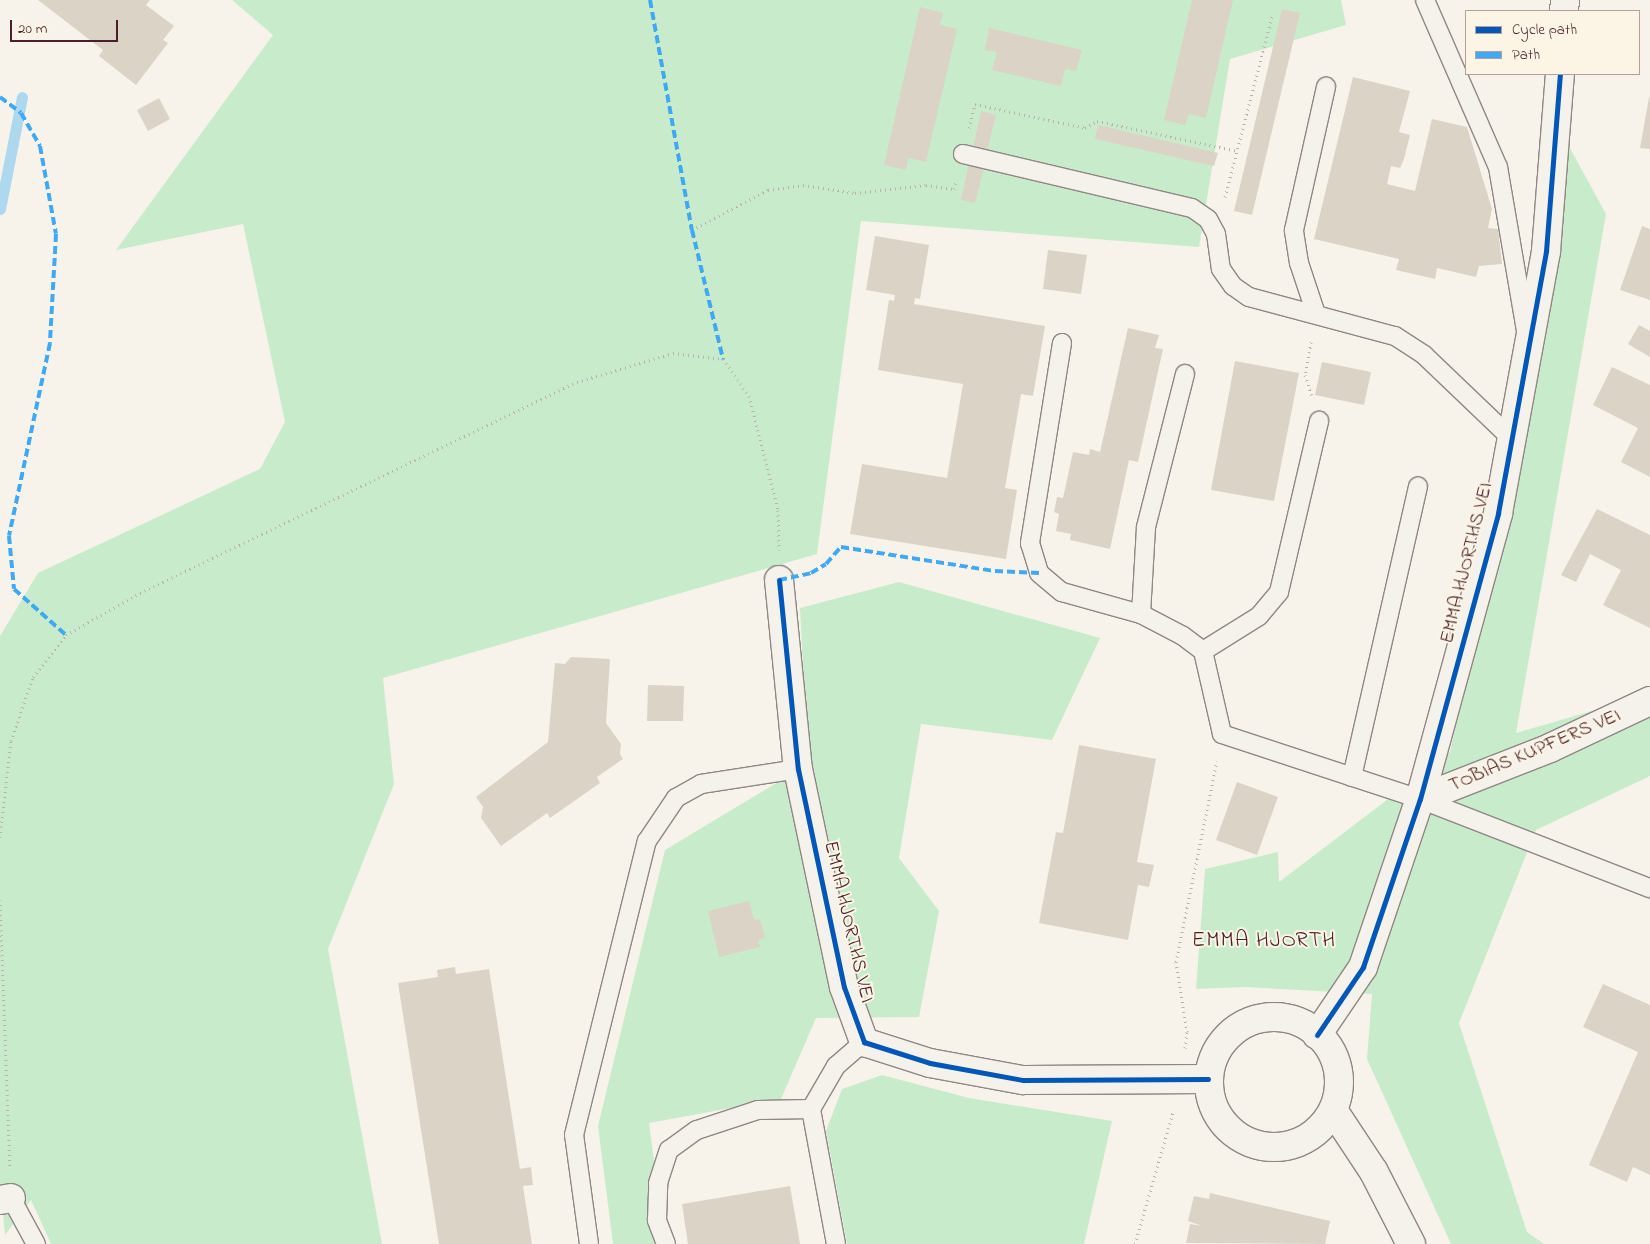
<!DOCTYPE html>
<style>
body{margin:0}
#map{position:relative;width:1650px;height:1244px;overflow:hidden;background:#f7f3ea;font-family:"Indie Flower",sans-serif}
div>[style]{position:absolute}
.green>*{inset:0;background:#c8eccb}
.stream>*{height:11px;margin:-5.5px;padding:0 5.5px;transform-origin:5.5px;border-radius:5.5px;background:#aed8ee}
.building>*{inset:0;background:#dbd3c6}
.path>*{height:3px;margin-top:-1.5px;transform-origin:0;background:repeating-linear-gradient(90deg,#b8b1ae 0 1px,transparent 0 5px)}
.roads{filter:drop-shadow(1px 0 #908684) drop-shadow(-1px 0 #908684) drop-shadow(0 1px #908684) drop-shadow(0 -1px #908684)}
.lane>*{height:18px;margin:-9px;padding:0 9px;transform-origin:9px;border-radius:9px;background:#f5f2ec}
.street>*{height:28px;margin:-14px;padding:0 14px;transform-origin:14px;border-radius:14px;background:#f5f2ec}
.street>.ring{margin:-14px;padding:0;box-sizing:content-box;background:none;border:28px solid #f5f2ec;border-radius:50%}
.quiet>*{height:4px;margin-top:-2px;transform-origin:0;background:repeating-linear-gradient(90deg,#3fa9f5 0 8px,transparent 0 12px)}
.cycleway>*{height:5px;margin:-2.5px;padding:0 2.5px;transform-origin:2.5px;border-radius:2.5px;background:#0057b8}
span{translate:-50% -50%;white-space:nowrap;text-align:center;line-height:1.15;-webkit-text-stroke:4px #fcf5e5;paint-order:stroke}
.street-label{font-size:20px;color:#4a1f2b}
.quarter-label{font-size:22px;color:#4a1f2b;letter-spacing:1px}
.legend{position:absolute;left:1465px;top:10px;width:175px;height:65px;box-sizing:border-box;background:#fcf5e5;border:1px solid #b59f9b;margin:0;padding:6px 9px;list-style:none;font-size:15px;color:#4a1f2b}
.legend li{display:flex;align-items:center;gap:10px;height:25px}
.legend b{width:25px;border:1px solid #b59f9b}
.scale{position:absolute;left:10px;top:20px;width:108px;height:22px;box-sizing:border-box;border:2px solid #4a1f2b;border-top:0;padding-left:6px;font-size:15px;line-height:18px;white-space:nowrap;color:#4a1f2b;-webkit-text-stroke:4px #fcf5e5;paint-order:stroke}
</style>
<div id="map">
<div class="green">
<i style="clip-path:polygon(232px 0,1341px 0,1346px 25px,1230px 59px,1199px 247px,861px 221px,817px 554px,383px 678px,394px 784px,328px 949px,382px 1244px,51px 1244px,31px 1200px,5px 1235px,0 1182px,0 636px,38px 573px,260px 469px,285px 422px,243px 224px,116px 250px,273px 35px)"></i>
<i style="clip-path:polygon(1565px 139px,1606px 214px,1516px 733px,1650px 694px,1650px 776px,1536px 830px,1459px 1023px,1527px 1232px,1544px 1244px,1451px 1244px,1367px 1059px,1372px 994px,1245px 987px,1196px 989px,1205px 869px,1278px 852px,1279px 882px,1450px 752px,1537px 336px)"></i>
<i style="clip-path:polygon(899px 582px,1100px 638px,1052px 740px,921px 724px,899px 858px,939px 911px,919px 1017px,816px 1018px,781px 1099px,649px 1123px,665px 1244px,613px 1244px,598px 1126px,665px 850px,808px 764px,800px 608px)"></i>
<i style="clip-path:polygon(882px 1075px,969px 1098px,1112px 1121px,1084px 1244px,847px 1244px,826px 1131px,842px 1089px)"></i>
</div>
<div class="stream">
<i style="left:0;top:209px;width:114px;rotate:-78.9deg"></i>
</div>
<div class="building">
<i style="clip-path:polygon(38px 0,150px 0,146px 5px,174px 26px,163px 40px,168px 43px,136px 85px,99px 56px,103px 50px)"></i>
<i style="clip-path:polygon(1192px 0,1233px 0,1206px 118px,1189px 114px,1185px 125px,1164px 120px)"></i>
<i style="clip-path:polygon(920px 7px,943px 13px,940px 25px,957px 29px,926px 162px,908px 158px,906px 170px,884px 165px)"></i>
<i style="clip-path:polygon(1282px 9px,1300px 13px,1252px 215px,1234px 211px)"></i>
<i style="clip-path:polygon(989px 28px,1082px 50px,1076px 71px,1065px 69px,1061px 86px,992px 70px,997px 52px,985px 50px)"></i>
<i style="clip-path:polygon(1353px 77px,1410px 91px,1399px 132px,1410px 135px,1404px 159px,1400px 168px,1391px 166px,1387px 184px,1415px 191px,1432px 119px,1467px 127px,1492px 209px,1488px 228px,1498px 229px,1502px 264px,1479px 266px,1476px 277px,1437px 268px,1435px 279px,1396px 270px,1399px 259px,1314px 239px)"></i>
<i style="clip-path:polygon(159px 98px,170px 119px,148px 131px,137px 110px)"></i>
<i style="clip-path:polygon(1649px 98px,1650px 98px,1650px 149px,1640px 148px)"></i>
<i style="clip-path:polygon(981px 111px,996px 115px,987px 151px,973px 148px)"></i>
<i style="clip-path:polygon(1098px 125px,1218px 153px,1214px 166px,1095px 139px)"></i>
<i style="clip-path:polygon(969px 163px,984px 167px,975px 203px,961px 200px)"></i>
<i style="clip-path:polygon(1642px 226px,1650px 229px,1650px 300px,1620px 290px)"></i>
<i style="clip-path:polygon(875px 236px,929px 245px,920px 299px,915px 298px,914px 304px,1045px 326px,1033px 396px,1021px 394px,1005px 488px,1017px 490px,1006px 559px,850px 534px,862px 464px,947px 478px,963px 384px,878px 370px,889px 300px,894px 301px,895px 295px,866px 290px)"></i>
<i style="clip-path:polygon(1048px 250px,1087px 255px,1081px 294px,1043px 289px)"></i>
<i style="clip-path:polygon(1639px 325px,1650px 331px,1650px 357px,1628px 344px)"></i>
<i style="clip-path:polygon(1128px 328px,1159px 335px,1155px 348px,1163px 349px,1138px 462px,1129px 460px,1110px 549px,1070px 540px,1071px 534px,1056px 531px,1059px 514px,1054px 512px,1057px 497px,1063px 498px,1073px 452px,1089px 455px,1090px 449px,1100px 452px)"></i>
<i style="clip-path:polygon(1235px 361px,1299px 373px,1274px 501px,1211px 490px)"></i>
<i style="clip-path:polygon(1322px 362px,1371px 372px,1364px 405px,1315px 395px)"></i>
<i style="clip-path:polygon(1612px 367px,1650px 385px,1650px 477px,1621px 462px,1638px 428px,1593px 405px)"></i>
<i style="clip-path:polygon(1597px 509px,1650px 535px,1650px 628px,1603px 605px,1621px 570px,1590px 554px,1576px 582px,1561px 575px)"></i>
<i style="clip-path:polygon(571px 657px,610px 659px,606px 723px,621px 744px,620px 754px,623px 759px,597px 777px,600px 783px,550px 818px,547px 813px,501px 846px,481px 818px,483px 807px,476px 797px,548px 742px,555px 663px,565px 664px)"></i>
<i style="clip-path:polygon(648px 685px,684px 686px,683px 721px,647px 721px)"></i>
<i style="clip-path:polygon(1079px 745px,1156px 759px,1137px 862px,1154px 865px,1149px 887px,1138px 885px,1128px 940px,1039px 923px,1056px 832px,1063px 833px)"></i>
<i style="clip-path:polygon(1237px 782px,1278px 797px,1257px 855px,1216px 840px)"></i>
<i style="clip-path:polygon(749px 901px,754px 920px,760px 919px,765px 938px,758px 940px,760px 947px,719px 957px,708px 911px)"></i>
<i style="clip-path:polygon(455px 967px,456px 974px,489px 969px,520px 1169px,531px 1167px,533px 1185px,523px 1186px,532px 1244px,439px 1244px,398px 983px,438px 977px,437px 970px)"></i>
<i style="clip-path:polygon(1603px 984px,1650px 1005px,1650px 1175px,1633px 1167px,1627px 1182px,1589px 1165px,1638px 1052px,1583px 1027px)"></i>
<i style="clip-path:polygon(790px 1186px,800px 1244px,688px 1244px,682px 1204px)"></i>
<i style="clip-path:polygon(1210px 1193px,1330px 1221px,1325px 1244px,1186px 1243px,1190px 1224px,1202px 1226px,1188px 1221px,1194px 1196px,1209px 1199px)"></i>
</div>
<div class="path">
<i style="left:969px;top:128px;width:25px;rotate:-76deg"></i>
<i style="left:975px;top:104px;width:113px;rotate:12.3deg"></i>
<i style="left:1085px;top:128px;width:14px;rotate:-30deg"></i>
<i style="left:1097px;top:121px;width:144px;rotate:12deg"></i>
<i style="left:1225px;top:197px;width:187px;rotate:-75.4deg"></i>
<i style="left:692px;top:230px;width:86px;rotate:-27.8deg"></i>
<i style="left:768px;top:190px;width:35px;rotate:-8deg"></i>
<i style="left:803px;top:185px;width:53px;rotate:8.7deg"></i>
<i style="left:855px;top:193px;width:71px;rotate:-6.4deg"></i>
<i style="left:926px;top:185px;width:28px;rotate:8deg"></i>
<i style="left:954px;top:189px;width:9px;rotate:-77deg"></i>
<i style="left:1311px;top:342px;width:34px;rotate:100deg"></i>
<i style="left:1305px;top:375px;width:23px;rotate:72deg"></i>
<i style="left:0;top:837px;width:97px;rotate:-83.5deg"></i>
<i style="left:11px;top:741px;width:68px;rotate:-71deg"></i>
<i style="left:33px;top:677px;width:53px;rotate:-51.8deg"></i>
<i style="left:66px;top:635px;width:85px;rotate:-29.6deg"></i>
<i style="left:140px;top:593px;width:485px;rotate:-25.8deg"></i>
<i style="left:577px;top:382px;width:100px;rotate:-16.8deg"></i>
<i style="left:673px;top:353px;width:50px;rotate:6.8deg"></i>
<i style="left:723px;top:359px;width:45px;rotate:54.9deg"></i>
<i style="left:749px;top:396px;width:118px;rotate:75.7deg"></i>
<i style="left:778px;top:510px;width:40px;rotate:88.6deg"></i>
<i style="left:0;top:900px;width:267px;rotate:87.9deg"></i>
<i style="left:1185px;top:1048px;width:16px;rotate:-83deg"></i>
<i style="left:1187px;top:1032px;width:71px;rotate:-98.9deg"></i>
<i style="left:1176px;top:962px;width:205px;rotate:-78.5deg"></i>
<i style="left:1135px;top:1244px;width:137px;rotate:-73.9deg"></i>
</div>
<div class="roads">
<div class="lane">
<i style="left:1425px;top:0;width:182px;rotate:66.4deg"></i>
<i style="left:1498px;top:167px;width:166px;rotate:80.3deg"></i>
<i style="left:963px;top:154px;width:235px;rotate:13.3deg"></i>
<i style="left:1192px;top:208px;width:19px;rotate:35deg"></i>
<i style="left:1208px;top:219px;width:17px;rotate:62deg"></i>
<i style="left:1216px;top:234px;width:35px;rotate:82deg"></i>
<i style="left:1221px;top:269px;width:21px;rotate:55deg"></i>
<i style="left:1233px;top:286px;width:19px;rotate:35deg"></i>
<i style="left:1249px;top:297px;width:151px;rotate:15deg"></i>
<i style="left:1395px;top:336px;width:35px;rotate:33deg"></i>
<i style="left:1424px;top:355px;width:122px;rotate:43.7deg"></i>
<i style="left:1316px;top:314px;width:54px;rotate:-108.4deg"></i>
<i style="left:1299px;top:263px;width:33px;rotate:-99deg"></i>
<i style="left:1294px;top:230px;width:147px;rotate:-77.4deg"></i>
<i style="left:1062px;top:343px;width:203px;rotate:99.1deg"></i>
<i style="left:1030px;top:543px;width:31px;rotate:73deg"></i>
<i style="left:1039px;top:573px;width:30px;rotate:40deg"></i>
<i style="left:1062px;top:592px;width:82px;rotate:15.6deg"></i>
<i style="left:1141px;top:614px;width:47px;rotate:27.6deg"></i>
<i style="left:1183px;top:636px;width:25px;rotate:37deg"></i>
<i style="left:1141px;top:614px;width:87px;rotate:-86.7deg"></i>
<i style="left:1146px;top:527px;width:158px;rotate:-75.7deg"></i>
<i style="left:1203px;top:651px;width:85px;rotate:77.1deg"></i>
<i style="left:1222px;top:734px;width:208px;rotate:18.2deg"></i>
<i style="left:1420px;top:799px;width:247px;rotate:21.2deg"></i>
<i style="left:1203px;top:651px;width:66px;rotate:-32deg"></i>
<i style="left:1259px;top:616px;width:31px;rotate:-50deg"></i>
<i style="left:1279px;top:592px;width:176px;rotate:-76.8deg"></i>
<i style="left:1352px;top:777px;width:298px;rotate:-77.2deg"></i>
<i style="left:11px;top:1198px;width:52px;rotate:61.5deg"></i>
<i style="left:589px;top:1244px;width:110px;rotate:-97.8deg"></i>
<i style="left:574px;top:1135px;width:303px;rotate:-76.1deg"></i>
<i style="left:647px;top:841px;width:52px;rotate:-56deg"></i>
<i style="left:676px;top:798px;width:29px;rotate:-29deg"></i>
<i style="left:701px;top:784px;width:98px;rotate:-8.8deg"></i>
<i style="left:666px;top:1244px;width:26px;rotate:-111deg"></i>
<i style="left:657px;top:1220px;width:37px;rotate:-88deg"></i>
<i style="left:658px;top:1183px;width:35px;rotate:-72deg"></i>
<i style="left:669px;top:1150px;width:34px;rotate:-36deg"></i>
<i style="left:697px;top:1130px;width:64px;rotate:-18.2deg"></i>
<i style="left:758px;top:1110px;width:53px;rotate:-1.1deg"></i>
<i style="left:836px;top:1244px;width:137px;rotate:-100.5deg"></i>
<i style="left:811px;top:1109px;width:50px;rotate:-59.8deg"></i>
<i style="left:836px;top:1066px;width:37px;rotate:-41deg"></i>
</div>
<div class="street">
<i style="left:1564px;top:11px;width:11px;rotate:-85deg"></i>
<i style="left:779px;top:580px;width:190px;rotate:84.3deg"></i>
<i style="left:798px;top:769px;width:223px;rotate:78.1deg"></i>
<i style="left:844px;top:987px;width:59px;rotate:70deg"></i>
<i style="left:864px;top:1042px;width:69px;rotate:17.7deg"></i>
<i style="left:930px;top:1063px;width:95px;rotate:10.4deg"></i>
<i style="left:1023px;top:1080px;width:185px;rotate:-0.3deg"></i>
<i style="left:1420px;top:799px;width:140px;rotate:-21.4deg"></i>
<i style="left:1550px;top:748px;width:110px;rotate:-25.2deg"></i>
<i class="ring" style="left:1209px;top:1017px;width:102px;height:102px"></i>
<i style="left:1317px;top:1035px;width:82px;rotate:-55.9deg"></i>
<i style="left:1363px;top:967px;width:177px;rotate:-71.3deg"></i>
<i style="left:1420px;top:799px;width:296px;rotate:-74.7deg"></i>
<i style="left:1498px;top:513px;width:266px;rotate:-79.6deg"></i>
<i style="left:1546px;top:251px;width:178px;rotate:-85.5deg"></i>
<i style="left:1333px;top:1110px;width:74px;rotate:56.5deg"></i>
<i style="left:1374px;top:1172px;width:81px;rotate:62.8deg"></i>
<i style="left:0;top:1200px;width:11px;rotate:-10deg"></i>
</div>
</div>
<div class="quiet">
<i style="left:650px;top:0;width:234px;rotate:79.7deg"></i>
<i style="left:692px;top:230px;width:133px;rotate:76.5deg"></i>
<i style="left:0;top:97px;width:26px;rotate:37deg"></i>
<i style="left:21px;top:113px;width:38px;rotate:60deg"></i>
<i style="left:40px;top:146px;width:89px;rotate:79.7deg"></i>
<i style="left:56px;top:234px;width:109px;rotate:93.2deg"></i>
<i style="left:50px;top:343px;width:197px;rotate:102deg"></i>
<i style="left:9px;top:536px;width:53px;rotate:84.6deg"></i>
<i style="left:14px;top:589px;width:69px;rotate:41.5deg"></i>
<i style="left:779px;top:580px;width:33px;rotate:-12deg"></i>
<i style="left:811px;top:573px;width:17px;rotate:-31deg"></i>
<i style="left:826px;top:564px;width:23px;rotate:-49deg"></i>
<i style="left:841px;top:547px;width:156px;rotate:8.9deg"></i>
<i style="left:995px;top:571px;width:44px;rotate:2.6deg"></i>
</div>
<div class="cycleway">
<i style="left:779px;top:580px;width:190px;rotate:84.3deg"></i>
<i style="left:798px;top:769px;width:223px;rotate:78.1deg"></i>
<i style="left:844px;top:987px;width:59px;rotate:70deg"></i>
<i style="left:864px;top:1042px;width:69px;rotate:17.7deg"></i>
<i style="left:930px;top:1063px;width:95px;rotate:10.4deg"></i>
<i style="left:1023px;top:1080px;width:185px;rotate:-0.3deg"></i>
<i style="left:1317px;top:1035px;width:82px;rotate:-55.9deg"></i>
<i style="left:1363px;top:967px;width:177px;rotate:-71.3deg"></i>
<i style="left:1420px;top:799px;width:296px;rotate:-74.7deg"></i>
<i style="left:1498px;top:513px;width:266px;rotate:-79.6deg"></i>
<i style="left:1546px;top:251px;width:178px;rotate:-85.5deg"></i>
</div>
<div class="street-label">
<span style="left:1467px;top:563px;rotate:-76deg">EMMA HJORTHS VEI</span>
<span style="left:1535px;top:751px;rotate:-23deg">TOBIAS KUPFERS VEI</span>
<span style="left:848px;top:922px;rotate:77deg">EMMA HJORTHS VEI</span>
</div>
<div class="quarter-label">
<span style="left:1264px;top:942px">EMMA HJORTH</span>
</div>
<ul class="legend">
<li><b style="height:6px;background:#0057b8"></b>Cycle path</li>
<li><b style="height:6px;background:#3fa9f5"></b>Path</li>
</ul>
<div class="scale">20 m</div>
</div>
